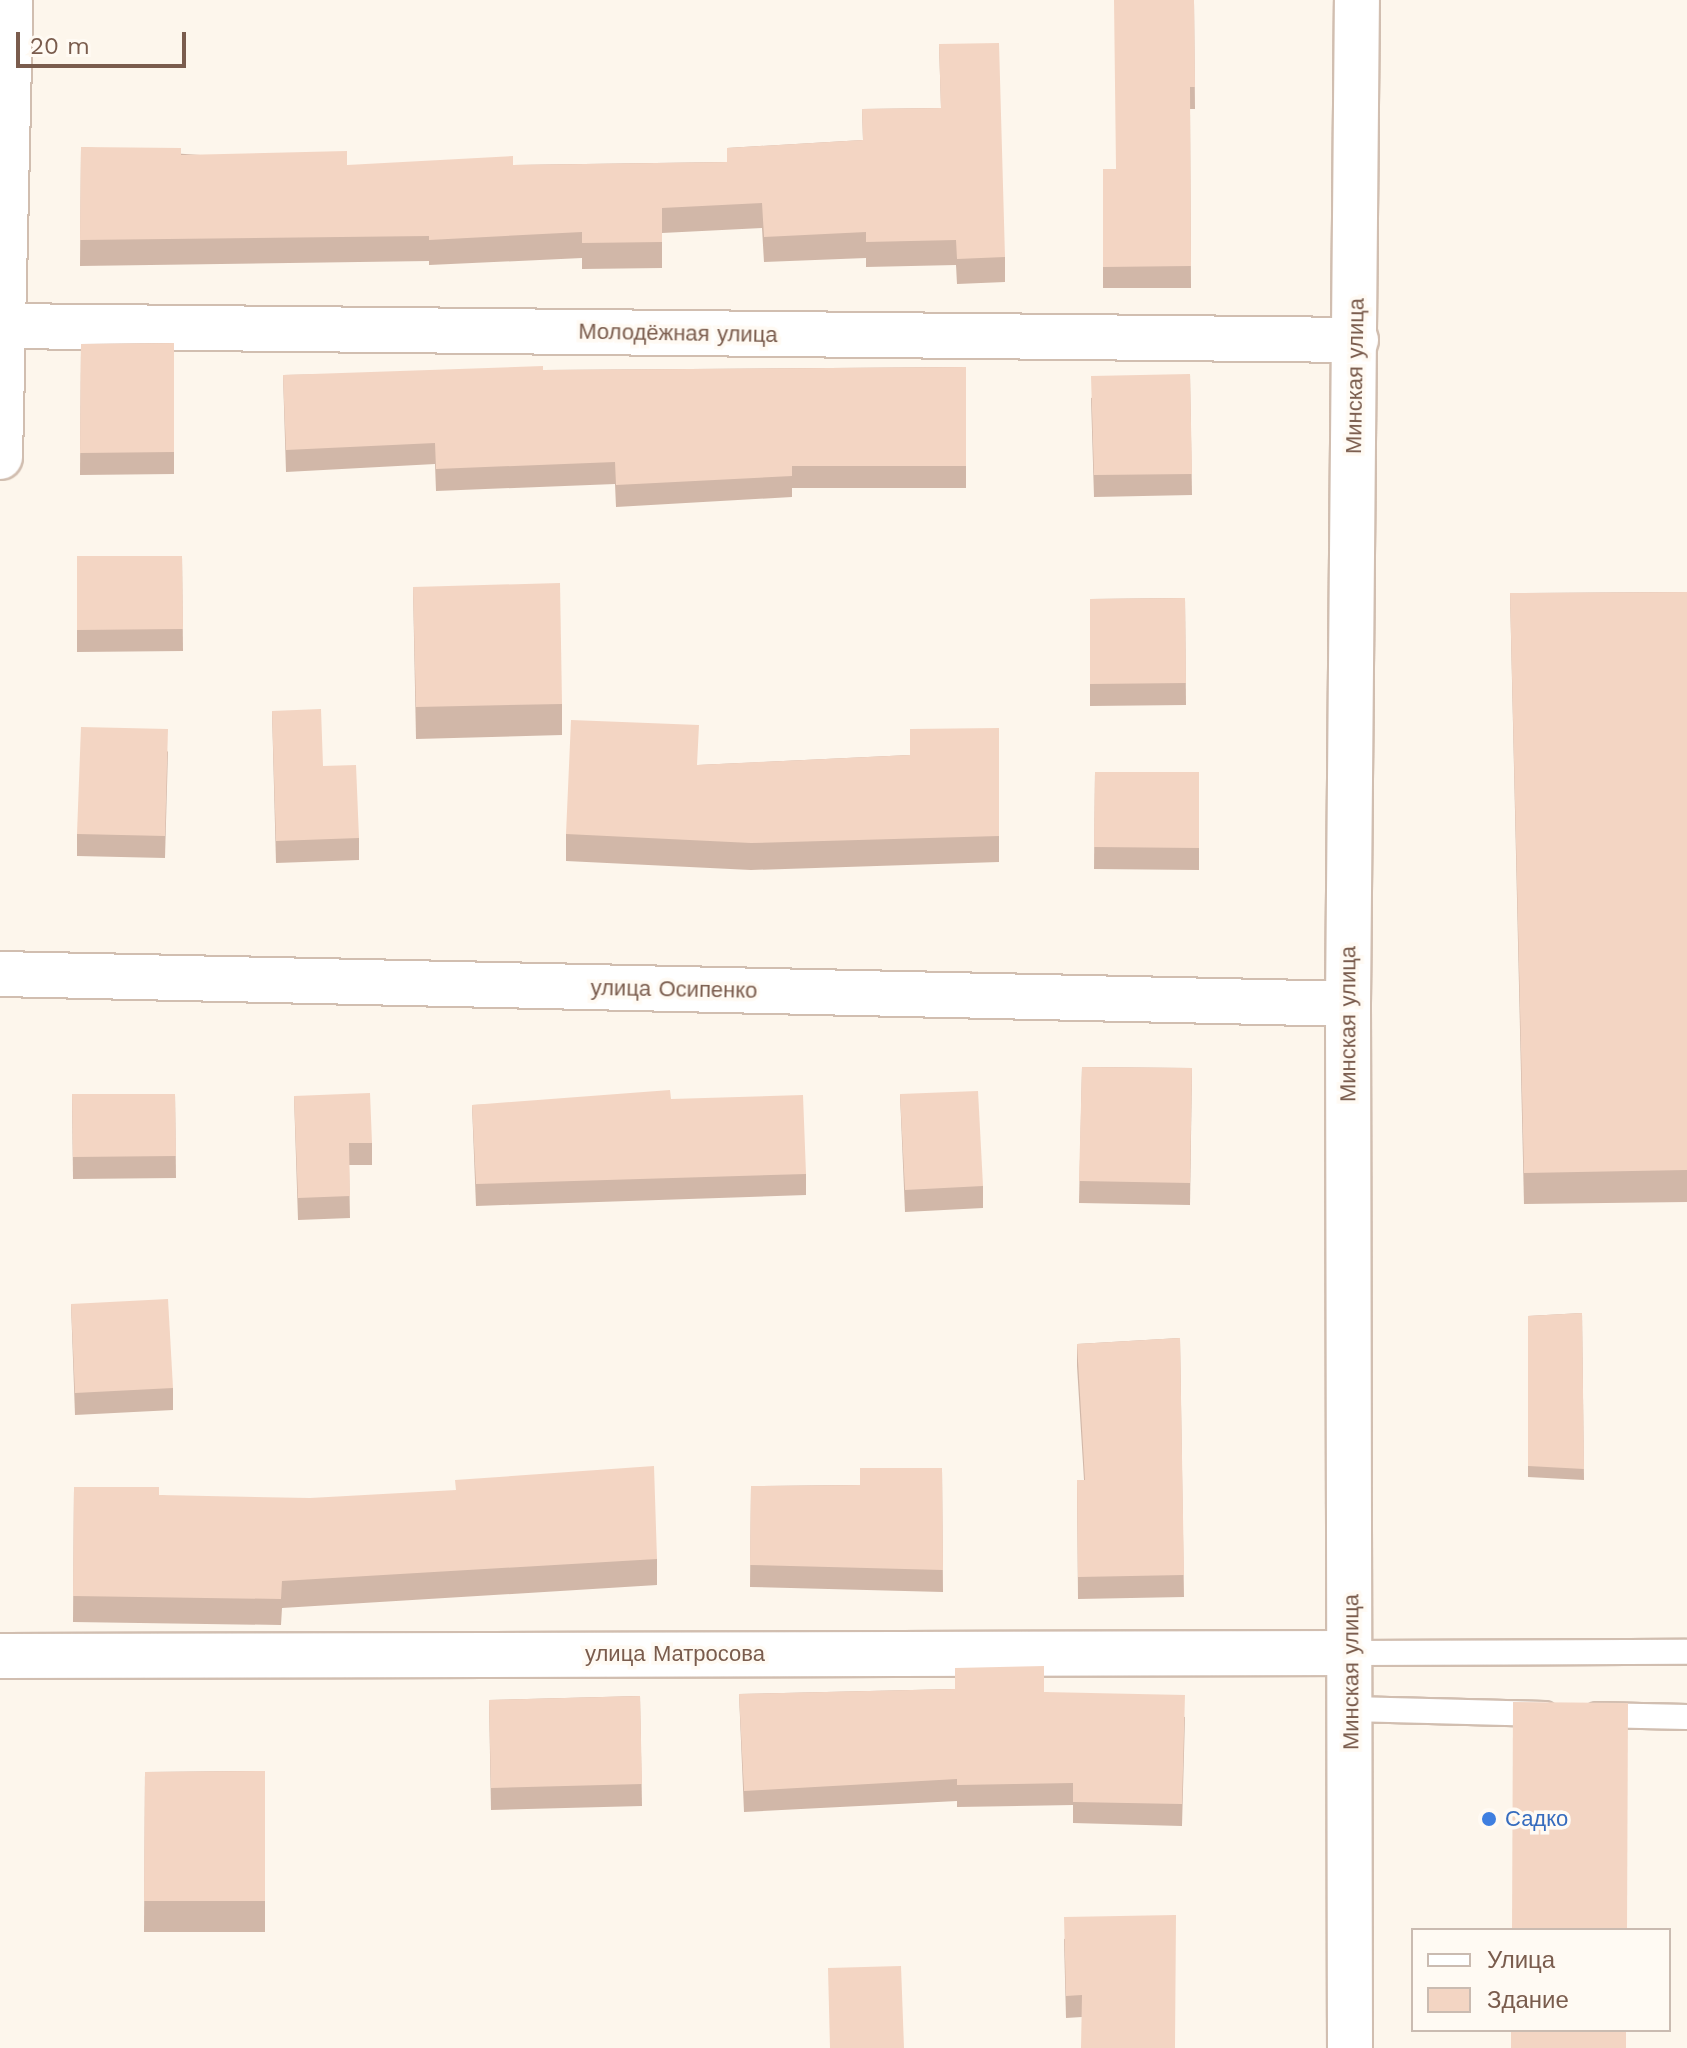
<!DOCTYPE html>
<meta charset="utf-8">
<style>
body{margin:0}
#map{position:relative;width:1687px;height:2048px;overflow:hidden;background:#fdf6ec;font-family:"Work Sans",sans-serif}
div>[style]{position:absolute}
.roads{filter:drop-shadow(2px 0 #d1beb0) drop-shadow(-2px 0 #d1beb0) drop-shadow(0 2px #d1beb0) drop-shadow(0 -2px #d1beb0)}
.lane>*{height:24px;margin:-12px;padding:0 12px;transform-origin:12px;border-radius:12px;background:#fff}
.street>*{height:44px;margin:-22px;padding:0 22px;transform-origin:22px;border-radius:22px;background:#fff}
.wall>*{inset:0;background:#d1b7a8}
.building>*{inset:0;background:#f3d5c3}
.dots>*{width:22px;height:22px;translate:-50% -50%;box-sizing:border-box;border:4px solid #fffaf3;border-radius:50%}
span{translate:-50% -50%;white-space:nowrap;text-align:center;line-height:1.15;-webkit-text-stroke:7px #fffaf3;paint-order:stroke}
.street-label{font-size:22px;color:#7a5c4d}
.shop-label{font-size:22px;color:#366cbe}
.left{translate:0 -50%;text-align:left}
.legend{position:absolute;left:1411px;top:1928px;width:260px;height:104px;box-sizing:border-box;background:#fffaf3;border:2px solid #cabbb1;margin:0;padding:10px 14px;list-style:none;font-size:24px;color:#7a5c4d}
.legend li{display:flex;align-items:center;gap:16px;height:40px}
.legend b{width:40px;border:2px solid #cabbb1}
.scale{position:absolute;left:16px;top:32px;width:170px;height:36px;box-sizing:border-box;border:4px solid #7a5c4d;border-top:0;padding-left:10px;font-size:24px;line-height:28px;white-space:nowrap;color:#7a5c4d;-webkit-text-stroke:6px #fffaf3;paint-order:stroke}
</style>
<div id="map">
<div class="roads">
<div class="lane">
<i style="left:1351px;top:1653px;width:336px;rotate:-0.2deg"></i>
<i style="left:1351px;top:1709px;width:194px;rotate:1.5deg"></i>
<i style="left:1597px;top:1715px;width:90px;rotate:1.3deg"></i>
</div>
<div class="street">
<i style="left:0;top:326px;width:1356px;rotate:0.59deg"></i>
<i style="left:0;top:457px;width:457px;rotate:-88.7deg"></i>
<i style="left:0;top:974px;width:1348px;rotate:1.27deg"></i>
<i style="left:0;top:1656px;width:1351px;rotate:-0.13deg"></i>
<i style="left:1350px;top:2048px;width:1044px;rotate:-90.11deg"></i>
<i style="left:1348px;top:1004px;width:1004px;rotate:-89.49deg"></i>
</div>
</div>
<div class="wall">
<i style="clip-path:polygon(1194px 0,1195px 109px,1190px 109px,1191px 288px,1103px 288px,1103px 169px,1116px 169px)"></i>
<i style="clip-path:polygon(939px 44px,1005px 257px,1005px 282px,957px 284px,956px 265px,866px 267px,866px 258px,764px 262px,762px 228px,662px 233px,662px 268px,582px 269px,582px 258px,429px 265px,429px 261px,80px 266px,81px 147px,347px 165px,513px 165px,727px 162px,727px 148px,863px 140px,862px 109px,941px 108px)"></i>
<i style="clip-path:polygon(174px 343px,174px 474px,80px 475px,81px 344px)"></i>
<i style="clip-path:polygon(966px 367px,966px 488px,792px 488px,792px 497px,616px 507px,615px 484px,436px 491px,435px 464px,286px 472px,283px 375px,543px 370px)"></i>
<i style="clip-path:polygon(1190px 374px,1192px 495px,1094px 497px,1091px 398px)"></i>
<i style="clip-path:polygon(77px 556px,182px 556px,183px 651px,77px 652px)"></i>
<i style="clip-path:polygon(413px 587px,562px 704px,562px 735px,416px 739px)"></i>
<i style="clip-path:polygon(1687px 592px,1687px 1202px,1524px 1204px,1510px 593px)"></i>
<i style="clip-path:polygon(1185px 598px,1186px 705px,1090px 706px,1090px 599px)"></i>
<i style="clip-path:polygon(272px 711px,323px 766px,359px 838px,359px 860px,276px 863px)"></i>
<i style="clip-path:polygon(999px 728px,999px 862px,751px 870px,566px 861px,566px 834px,698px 765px,910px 755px)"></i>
<i style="clip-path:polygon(168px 751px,165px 858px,77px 856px,77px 834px)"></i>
<i style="clip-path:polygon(1095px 772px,1199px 772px,1199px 870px,1094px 869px)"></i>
<i style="clip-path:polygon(1082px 1067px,1192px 1068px,1190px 1205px,1079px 1203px)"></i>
<i style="clip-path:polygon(72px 1094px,175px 1094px,176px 1178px,73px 1179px)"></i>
<i style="clip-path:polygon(900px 1094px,983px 1186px,983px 1208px,905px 1212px)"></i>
<i style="clip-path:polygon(294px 1096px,372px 1143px,372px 1165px,349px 1165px,350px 1218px,298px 1220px)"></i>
<i style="clip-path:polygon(671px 1099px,806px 1174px,806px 1195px,476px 1206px,472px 1105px)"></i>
<i style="clip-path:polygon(71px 1304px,173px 1388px,173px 1410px,75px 1415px)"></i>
<i style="clip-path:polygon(1582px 1313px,1584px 1480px,1528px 1477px,1528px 1316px)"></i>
<i style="clip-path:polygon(1180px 1338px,1184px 1597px,1078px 1599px,1077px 1480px,1084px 1480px,1077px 1366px,1077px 1344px)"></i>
<i style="clip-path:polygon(942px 1468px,943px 1592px,750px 1587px,751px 1486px,860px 1485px)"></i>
<i style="clip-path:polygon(74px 1487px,159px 1495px,657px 1559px,657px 1585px,282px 1608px,281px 1625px,73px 1622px)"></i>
<i style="clip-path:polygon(955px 1689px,1044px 1692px,1185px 1717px,1182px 1826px,1073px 1823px,1073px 1805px,957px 1807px,957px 1801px,744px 1812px,739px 1694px)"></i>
<i style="clip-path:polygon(640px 1696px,642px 1806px,491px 1810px,489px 1700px)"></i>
<i style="clip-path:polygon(265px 1771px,265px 1932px,144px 1932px,145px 1772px)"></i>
<i style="clip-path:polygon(1176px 1915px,1082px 2017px,1066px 2018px,1064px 1939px)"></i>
</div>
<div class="building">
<i style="clip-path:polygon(1114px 0,1194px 0,1195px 87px,1190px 87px,1191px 266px,1103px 267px,1103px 169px,1116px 169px)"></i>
<i style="clip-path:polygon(999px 43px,1005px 257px,957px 259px,956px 240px,866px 242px,866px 232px,764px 237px,762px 203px,662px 208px,662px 242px,582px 243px,582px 232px,429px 240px,429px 236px,80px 240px,81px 147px,181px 148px,181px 155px,347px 151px,347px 165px,513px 156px,513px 165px,727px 162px,727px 148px,863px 140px,862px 109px,941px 108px,939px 44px)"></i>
<i style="clip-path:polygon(174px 343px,174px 452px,80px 453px,81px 344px)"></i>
<i style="clip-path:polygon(543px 366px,543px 370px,966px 367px,966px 466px,792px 466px,792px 476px,616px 485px,615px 462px,436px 469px,435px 443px,286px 450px,283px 375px)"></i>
<i style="clip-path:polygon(1190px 374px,1192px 474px,1094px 475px,1091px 376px)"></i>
<i style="clip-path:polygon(77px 556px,182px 556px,183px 629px,77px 630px)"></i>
<i style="clip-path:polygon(560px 583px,562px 704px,416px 707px,413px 587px)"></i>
<i style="clip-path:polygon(1687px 592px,1687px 1170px,1524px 1173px,1510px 593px)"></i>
<i style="clip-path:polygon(1185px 598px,1186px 683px,1090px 684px,1090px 599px)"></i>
<i style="clip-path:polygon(321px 709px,323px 766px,356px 765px,359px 838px,276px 841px,272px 711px)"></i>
<i style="clip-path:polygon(571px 720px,699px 725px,697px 765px,910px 755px,910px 729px,999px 728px,999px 836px,751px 843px,566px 834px)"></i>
<i style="clip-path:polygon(81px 727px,168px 729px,165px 836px,77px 834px)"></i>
<i style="clip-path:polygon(1095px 772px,1199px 772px,1199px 848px,1094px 847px)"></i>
<i style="clip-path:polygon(1082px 1067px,1192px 1068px,1190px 1183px,1079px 1181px)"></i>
<i style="clip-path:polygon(670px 1090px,671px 1099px,803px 1095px,806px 1174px,476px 1184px,472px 1105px)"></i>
<i style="clip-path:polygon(978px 1091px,983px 1186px,905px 1190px,900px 1094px)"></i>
<i style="clip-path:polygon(370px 1093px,372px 1143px,349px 1143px,350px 1196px,298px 1198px,294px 1096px)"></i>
<i style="clip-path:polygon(72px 1094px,175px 1094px,176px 1156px,73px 1157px)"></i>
<i style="clip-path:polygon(168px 1299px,173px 1388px,75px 1393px,71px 1304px)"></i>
<i style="clip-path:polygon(1582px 1313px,1584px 1469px,1528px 1466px,1528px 1316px)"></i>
<i style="clip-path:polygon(1180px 1338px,1184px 1575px,1078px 1577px,1077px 1480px,1085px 1480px,1077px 1344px)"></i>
<i style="clip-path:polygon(654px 1466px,657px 1559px,282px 1581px,281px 1599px,73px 1596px,74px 1487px,159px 1487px,159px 1495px,310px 1498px,456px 1490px,455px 1480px)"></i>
<i style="clip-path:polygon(860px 1468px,942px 1468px,943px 1570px,750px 1565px,751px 1486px,860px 1485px)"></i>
<i style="clip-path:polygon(1044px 1666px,1044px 1692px,1185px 1695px,1182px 1804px,1073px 1802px,1073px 1783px,957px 1785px,957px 1779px,744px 1791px,739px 1694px,955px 1689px,955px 1668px)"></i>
<i style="clip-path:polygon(640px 1696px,642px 1784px,491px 1788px,489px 1700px)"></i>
<i style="clip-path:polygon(1513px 1702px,1628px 1703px,1627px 1930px,1512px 1930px)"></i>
<i style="clip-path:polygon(265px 1771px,265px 1901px,144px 1901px,145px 1772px)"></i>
<i style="clip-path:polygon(1176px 1915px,1175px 2048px,1081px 2048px,1082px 1995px,1066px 1996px,1064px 1917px)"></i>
<i style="clip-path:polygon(901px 1966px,904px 2048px,830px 2048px,828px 1968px)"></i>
<i style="clip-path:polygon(1511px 2030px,1626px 2030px,1626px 2048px,1511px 2048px)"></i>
</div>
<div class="dots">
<i style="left:1489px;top:1819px;background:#3f7fe0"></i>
</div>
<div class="street-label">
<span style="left:678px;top:333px;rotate:1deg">Молодёжная улица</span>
<span style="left:1355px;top:376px;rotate:-89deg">Минская улица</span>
<span style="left:674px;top:989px;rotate:1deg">улица Осипенко</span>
<span style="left:1348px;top:1024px;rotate:-90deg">Минская улица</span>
<span style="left:675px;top:1654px">улица Матросова</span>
<span style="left:1351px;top:1672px;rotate:-90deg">Минская улица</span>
</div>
<div class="shop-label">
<span class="left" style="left:1505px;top:1819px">Садко</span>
</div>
<ul class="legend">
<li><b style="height:10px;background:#fff"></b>Улица</li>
<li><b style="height:22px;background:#f3d5c3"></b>Здание</li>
</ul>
<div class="scale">20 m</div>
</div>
